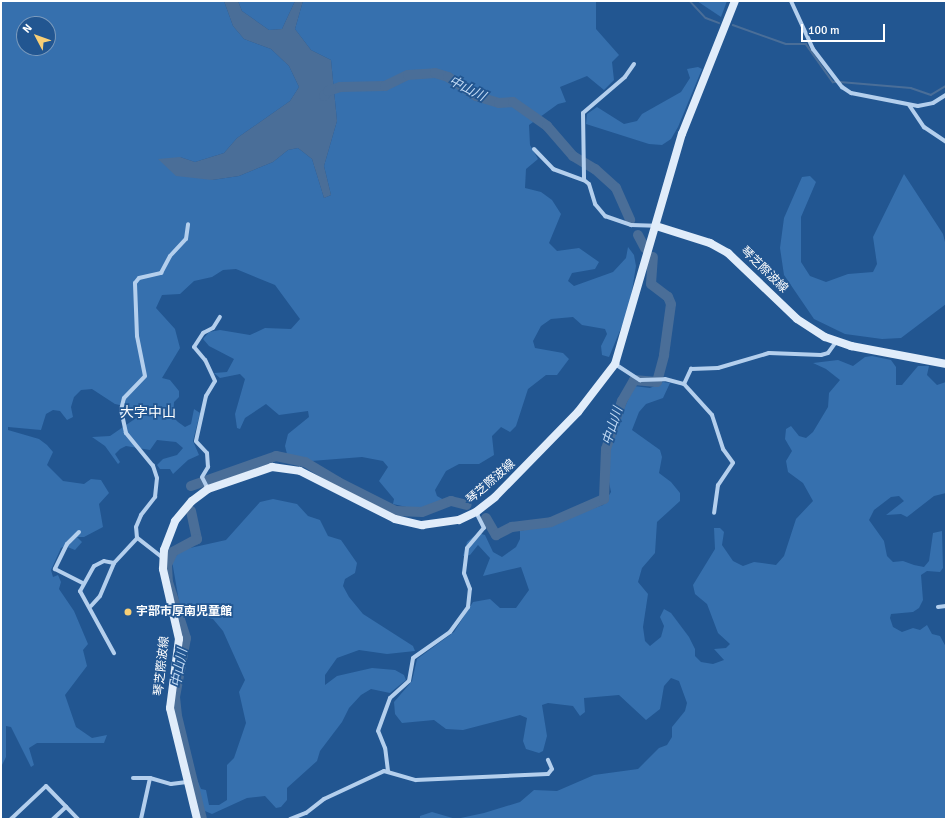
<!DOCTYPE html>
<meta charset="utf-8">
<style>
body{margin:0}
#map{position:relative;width:947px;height:820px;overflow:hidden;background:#225691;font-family:Signika,"Noto Sans JP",sans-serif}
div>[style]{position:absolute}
.green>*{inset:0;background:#3670ae}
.water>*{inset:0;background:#4a6e98}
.stream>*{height:1.5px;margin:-0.75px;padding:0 0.75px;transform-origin:0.75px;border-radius:0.75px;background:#4a6e98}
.river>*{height:10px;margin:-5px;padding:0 5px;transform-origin:5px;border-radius:5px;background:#4a6e98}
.street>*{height:4px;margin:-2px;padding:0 2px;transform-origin:2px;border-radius:2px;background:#b4cfed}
.secondary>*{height:8px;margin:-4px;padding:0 4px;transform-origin:4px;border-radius:4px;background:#e0ecfa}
.dots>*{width:11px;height:11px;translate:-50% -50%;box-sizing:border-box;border:2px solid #225691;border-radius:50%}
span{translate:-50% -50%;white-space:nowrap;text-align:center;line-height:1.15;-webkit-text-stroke:3.5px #225691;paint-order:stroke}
.street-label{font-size:12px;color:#fff}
.poi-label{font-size:12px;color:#fff;font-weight:700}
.left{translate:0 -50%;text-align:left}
.water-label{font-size:13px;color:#c0d9f4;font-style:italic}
.quarter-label{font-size:14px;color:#fff}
.frame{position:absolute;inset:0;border:2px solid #fff;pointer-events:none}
.north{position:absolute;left:16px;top:16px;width:40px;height:40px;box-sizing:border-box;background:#225691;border:1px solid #7a9abd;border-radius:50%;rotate:311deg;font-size:11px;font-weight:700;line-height:16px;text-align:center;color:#fff}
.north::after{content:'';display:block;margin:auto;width:14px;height:18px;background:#f8cf76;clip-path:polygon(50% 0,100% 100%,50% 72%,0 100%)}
.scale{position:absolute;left:801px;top:24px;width:84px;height:18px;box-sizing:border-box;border:2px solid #fff;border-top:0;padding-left:5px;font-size:12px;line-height:14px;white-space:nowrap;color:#fff;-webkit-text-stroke:3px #225691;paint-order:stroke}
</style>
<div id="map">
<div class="green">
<i style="clip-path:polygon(evenodd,1px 1px,224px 1px,233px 26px,244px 39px,271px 49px,289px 66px,299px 87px,290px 101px,237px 138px,224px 153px,195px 162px,180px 157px,212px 180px,239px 176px,273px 162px,288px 150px,298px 148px,312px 159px,324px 198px,331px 195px,324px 166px,337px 121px,331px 60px,311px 50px,295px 29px,303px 1px,596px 1px,596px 29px,619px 55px,612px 62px,614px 80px,604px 90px,587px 76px,560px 87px,566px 102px,558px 104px,529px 125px,530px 145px,538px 159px,526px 169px,525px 188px,541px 192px,552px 200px,561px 214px,549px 243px,557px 251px,579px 248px,599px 262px,595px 269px,572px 273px,568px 281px,574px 286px,613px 272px,626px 258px,628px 247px,634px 255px,636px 266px,629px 309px,609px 357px,602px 355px,601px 346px,607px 334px,605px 329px,582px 325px,573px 317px,551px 319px,541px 326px,533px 341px,535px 348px,563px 353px,569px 359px,557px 375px,546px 375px,528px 389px,516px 426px,510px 432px,501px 427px,492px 436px,494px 455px,479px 464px,459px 464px,446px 471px,435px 490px,437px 496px,444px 500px,420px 510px,393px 504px,394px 499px,379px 481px,388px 467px,383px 461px,362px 457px,311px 461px,287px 454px,285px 446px,288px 434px,309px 417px,308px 411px,279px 415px,266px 404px,245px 418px,240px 429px,237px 428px,235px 414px,245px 379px,240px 374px,220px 378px,214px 373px,227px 372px,234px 359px,209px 346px,203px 339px,209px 332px,220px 330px,250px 335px,265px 328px,291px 329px,300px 319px,275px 285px,236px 269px,223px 270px,212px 277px,194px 281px,180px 294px,162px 295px,156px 308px,175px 329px,180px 348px,162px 378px,170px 380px,179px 391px,179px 397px,174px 402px,173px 417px,178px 422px,185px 427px,191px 424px,194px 409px,200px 413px,193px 441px,199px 455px,188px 460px,173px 474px,170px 469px,160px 469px,157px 465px,163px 459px,177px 455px,183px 448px,176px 442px,157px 440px,150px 450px,126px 446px,120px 449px,115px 454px,120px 462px,118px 464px,105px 446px,92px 437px,110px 436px,142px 414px,138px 409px,115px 404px,92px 389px,81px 390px,74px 397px,71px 407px,73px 417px,67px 420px,60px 411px,53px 410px,46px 414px,41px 430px,8px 427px,8px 430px,39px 439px,47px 445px,53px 452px,47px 465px,63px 481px,84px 484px,91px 479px,101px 480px,109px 493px,99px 504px,103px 527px,84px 537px,77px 537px,82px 542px,75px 550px,65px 546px,61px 548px,51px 570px,53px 577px,58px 575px,61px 582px,59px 589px,74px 611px,88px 644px,83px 650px,87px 666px,65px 695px,76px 727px,92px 738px,107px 735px,104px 743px,37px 743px,29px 748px,34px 765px,31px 767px,11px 727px,6px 726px,6px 757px,1px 767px,1px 1px,24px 24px,48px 24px,48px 48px,24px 48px,24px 24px)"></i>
<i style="clip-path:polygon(238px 1px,295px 1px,282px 29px,269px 30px,242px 11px)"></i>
<i style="clip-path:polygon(697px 1px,727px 1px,721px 17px)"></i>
<i style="clip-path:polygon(698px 67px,702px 69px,678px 127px,671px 139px,662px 145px,649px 144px,586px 124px,587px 114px,597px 107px,624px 124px,637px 121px,642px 114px,681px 92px,690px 78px,687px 69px)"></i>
<i style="clip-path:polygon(904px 174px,943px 234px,946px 246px,946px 304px,901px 338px,882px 339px,845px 334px,814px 319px,784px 275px,780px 248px,784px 218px,802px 177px,810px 176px,816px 182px,801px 217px,801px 262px,810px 276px,826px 282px,848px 274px,873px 272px,877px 264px,873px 237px)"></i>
<i style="clip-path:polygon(872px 356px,891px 360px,896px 367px,896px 385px,902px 385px,918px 366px,929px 366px,927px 375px,937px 385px,946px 382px,946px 493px,934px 496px,907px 517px,901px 514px,886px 515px,904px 501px,899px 496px,891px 497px,874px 510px,869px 520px,884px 541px,887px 556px,893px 562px,903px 561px,914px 565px,924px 567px,929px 561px,933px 533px,942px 531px,943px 568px,940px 572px,927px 571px,921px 575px,923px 600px,919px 608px,913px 612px,891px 614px,890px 618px,893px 627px,902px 632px,913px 628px,920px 630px,927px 625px,932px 634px,940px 636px,946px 647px,946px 819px,420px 819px,420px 816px,432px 812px,456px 819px,484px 813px,520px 802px,534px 790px,557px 791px,594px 775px,638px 769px,659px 748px,667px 745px,672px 737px,672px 727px,685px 711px,687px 703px,679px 681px,671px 678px,664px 686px,660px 709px,646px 720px,619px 695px,584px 698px,585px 712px,580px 716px,573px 706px,548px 703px,542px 705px,547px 736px,543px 751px,539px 753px,526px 749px,523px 741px,527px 718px,520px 715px,463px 730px,446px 729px,434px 720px,402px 723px,395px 714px,394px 702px,412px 681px,417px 659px,454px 632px,473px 602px,490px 599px,500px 608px,516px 608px,529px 590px,521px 567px,483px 576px,490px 558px,478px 545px,470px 555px,463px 556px,467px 542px,478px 533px,485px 535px,493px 552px,502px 557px,516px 547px,520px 539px,520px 531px,547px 525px,603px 505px,611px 492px,607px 472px,611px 439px,634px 386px,650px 388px,663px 382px,670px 383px,663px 398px,646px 404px,639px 412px,632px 430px,660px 450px,662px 457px,659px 473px,671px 482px,680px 493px,680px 501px,657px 522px,655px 553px,642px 568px,638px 582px,648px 594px,643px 627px,645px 641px,650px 646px,661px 637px,664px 626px,660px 617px,664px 609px,671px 613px,689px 637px,695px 649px,695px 656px,701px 662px,713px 664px,724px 660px,714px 649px,726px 648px,730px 644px,718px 633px,707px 604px,695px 594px,693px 585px,715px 549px,714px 528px,720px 528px,724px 532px,722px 545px,733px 561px,743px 566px,754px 562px,776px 565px,784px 556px,796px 519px,813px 501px,803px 483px,788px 472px,786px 461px,792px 451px,785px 439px,786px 429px,791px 426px,799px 436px,806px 438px,813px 432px,828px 407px,829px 393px,840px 380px,826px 369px,813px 363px,838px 360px,853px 366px,865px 357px)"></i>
<i style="clip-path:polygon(273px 499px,297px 504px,308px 516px,320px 520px,328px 536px,341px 540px,357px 563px,355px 573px,345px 579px,343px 586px,349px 597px,363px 614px,413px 646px,415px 651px,387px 654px,359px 650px,337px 658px,325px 675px,325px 685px,337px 676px,372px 668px,395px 670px,404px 675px,406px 680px,390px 693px,371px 689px,361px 695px,349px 708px,342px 722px,320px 751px,317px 761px,287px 788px,287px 800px,281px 807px,276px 808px,265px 796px,247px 798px,212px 814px,205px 811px,199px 803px,193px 777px,196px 777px,201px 789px,206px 790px,209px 805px,219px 805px,227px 800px,227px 765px,234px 758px,246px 723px,239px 692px,245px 680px,223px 631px,213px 619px,184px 612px,180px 607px,172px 561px,181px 550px,226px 540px,260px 502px)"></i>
</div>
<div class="water">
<i style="clip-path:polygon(224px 1px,238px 1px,242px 11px,269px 30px,282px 29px,295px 1px,303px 1px,295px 29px,311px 50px,331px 60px,337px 121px,324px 166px,331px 195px,324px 198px,312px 159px,298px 148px,288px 150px,273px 162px,239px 176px,212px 180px,176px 176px,158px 159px,180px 157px,195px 162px,224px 153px,237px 138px,290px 101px,299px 87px,289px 66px,271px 49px,244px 39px,233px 26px)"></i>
</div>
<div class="stream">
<i style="left:690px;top:1px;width:23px;rotate:47deg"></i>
<i style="left:706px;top:18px;width:14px;rotate:21deg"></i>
<i style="left:733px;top:25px;width:56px;rotate:19.7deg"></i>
<i style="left:786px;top:44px;width:20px"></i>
<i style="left:806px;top:44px;width:47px;rotate:54.6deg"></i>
<i style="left:833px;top:82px;width:3px"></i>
<i style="left:840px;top:82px;width:71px;rotate:4.8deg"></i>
<i style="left:911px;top:88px;width:21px;rotate:19deg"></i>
<i style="left:931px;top:95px;width:17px;rotate:-31deg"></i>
</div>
<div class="river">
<i style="left:324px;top:96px;width:6px;rotate:-51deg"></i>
<i style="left:328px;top:91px;width:13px;rotate:-18deg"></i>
<i style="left:340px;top:87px;width:45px;rotate:-1.3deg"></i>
<i style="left:385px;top:86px;width:25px;rotate:-26deg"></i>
<i style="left:408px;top:75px;width:27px;rotate:-4deg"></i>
<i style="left:435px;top:73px;width:14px;rotate:17deg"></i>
<i style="left:448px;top:77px;width:34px;rotate:34deg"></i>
<i style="left:476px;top:96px;width:24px;rotate:17deg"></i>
<i style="left:499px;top:103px;width:14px;rotate:-4deg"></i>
<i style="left:513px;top:102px;width:42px;rotate:35.2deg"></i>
<i style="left:547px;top:126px;width:40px;rotate:49deg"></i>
<i style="left:573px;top:156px;width:26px;rotate:31deg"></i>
<i style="left:595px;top:169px;width:28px;rotate:42deg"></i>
<i style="left:616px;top:188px;width:35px;rotate:66deg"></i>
<i style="left:638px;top:235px;width:15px;rotate:62deg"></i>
<i style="left:191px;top:486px;width:90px;rotate:-19.4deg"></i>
<i style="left:276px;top:456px;width:30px;rotate:12deg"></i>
<i style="left:305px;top:462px;width:39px;rotate:31deg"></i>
<i style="left:338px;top:482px;width:65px;rotate:26.6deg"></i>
<i style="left:396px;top:511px;width:26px;rotate:2deg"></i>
<i style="left:422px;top:512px;width:31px;rotate:-21deg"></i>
<i style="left:451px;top:501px;width:16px;rotate:14deg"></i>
<i style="left:191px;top:511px;width:29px;rotate:78deg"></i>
<i style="left:197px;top:539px;width:27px;rotate:152deg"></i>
<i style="left:173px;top:552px;width:14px;rotate:115deg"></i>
<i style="left:167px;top:565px;width:17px;rotate:87deg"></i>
<i style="left:168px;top:582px;width:59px;rotate:72.2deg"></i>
<i style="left:186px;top:638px;width:60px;rotate:100.6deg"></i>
<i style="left:175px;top:697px;width:19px;rotate:84deg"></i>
<i style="left:177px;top:716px;width:106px;rotate:76.4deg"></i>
<i style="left:486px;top:518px;width:20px;rotate:60deg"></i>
<i style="left:496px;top:535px;width:18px;rotate:-27deg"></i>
<i style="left:512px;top:527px;width:39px;rotate:-7deg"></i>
<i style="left:551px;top:522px;width:58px;rotate:-23.5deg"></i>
<i style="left:604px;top:499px;width:50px;rotate:-87.7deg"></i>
<i style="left:606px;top:449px;width:51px;rotate:-71.6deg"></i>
<i style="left:622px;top:401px;width:24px;rotate:-60deg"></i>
<i style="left:634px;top:380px;width:23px;rotate:5deg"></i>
<i style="left:657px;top:382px;width:28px;rotate:-75deg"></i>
<i style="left:664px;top:355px;width:51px;rotate:-82.2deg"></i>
<i style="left:671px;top:304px;width:8px;rotate:-113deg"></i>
<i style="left:668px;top:297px;width:21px;rotate:-143deg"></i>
<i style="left:651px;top:284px;width:27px;rotate:-86deg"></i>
</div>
<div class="street">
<i style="left:791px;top:1px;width:53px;rotate:65.4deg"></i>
<i style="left:813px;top:49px;width:48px;rotate:52.7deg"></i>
<i style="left:842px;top:87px;width:11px;rotate:34deg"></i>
<i style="left:851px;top:93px;width:68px;rotate:11deg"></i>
<i style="left:918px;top:106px;width:15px;rotate:-11deg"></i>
<i style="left:933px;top:103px;width:15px;rotate:-32deg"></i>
<i style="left:634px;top:64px;width:16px;rotate:125deg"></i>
<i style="left:625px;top:77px;width:55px;rotate:139.4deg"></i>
<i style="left:583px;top:113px;width:67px;rotate:89.1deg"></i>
<i style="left:584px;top:180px;width:6px;rotate:39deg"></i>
<i style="left:589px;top:184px;width:21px;rotate:73deg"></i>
<i style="left:595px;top:204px;width:16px;rotate:50deg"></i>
<i style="left:605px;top:216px;width:28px;rotate:19deg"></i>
<i style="left:631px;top:225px;width:24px;rotate:2deg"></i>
<i style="left:909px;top:105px;width:27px;rotate:56deg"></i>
<i style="left:924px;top:127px;width:27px;rotate:34deg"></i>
<i style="left:534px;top:149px;width:28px;rotate:46deg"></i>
<i style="left:553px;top:169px;width:33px;rotate:20deg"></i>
<i style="left:615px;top:364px;width:30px;rotate:33deg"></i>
<i style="left:640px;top:380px;width:25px;rotate:-2deg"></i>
<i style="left:665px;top:379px;width:20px;rotate:15deg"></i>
<i style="left:684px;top:384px;width:42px;rotate:47.9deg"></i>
<i style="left:712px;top:415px;width:36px;rotate:72deg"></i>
<i style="left:723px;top:449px;width:17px;rotate:54deg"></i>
<i style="left:733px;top:463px;width:27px;rotate:124deg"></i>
<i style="left:718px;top:485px;width:28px;rotate:98deg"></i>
<i style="left:684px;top:384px;width:17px;rotate:-65deg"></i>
<i style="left:691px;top:369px;width:27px;rotate:-2deg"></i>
<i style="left:718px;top:368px;width:53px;rotate:-16.4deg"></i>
<i style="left:769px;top:353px;width:52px;rotate:2.2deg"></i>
<i style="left:821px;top:355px;width:7px;rotate:-16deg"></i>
<i style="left:828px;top:353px;width:14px;rotate:-54deg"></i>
<i style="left:208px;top:489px;width:13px;rotate:-117deg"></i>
<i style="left:202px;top:477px;width:12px;rotate:-59deg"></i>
<i style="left:208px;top:467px;width:14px;rotate:-94deg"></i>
<i style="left:207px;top:453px;width:16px;rotate:-133deg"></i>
<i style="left:196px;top:441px;width:46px;rotate:-77.5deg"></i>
<i style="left:206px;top:396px;width:17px;rotate:-59deg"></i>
<i style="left:215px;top:381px;width:23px;rotate:-115deg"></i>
<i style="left:205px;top:360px;width:17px;rotate:-130deg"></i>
<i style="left:194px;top:347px;width:17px;rotate:-57deg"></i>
<i style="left:203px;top:333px;width:11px;rotate:-27deg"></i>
<i style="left:213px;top:328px;width:13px;rotate:-58deg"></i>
<i style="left:79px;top:532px;width:17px;rotate:135deg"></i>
<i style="left:67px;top:544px;width:28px;rotate:116deg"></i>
<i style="left:55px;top:569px;width:31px;rotate:27deg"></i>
<i style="left:163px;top:558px;width:33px;rotate:-142deg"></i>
<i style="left:137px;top:538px;width:11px;rotate:-95deg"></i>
<i style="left:136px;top:527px;width:13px;rotate:-67deg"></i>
<i style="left:141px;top:515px;width:23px;rotate:-52deg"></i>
<i style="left:155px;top:497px;width:19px;rotate:-84deg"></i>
<i style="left:157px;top:478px;width:13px;rotate:-108deg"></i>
<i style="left:153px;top:466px;width:43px;rotate:-129.3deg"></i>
<i style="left:126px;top:433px;width:24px;rotate:-102deg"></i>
<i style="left:121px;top:410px;width:12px;rotate:-76deg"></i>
<i style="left:124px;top:398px;width:30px;rotate:-46deg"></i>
<i style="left:145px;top:376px;width:41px;rotate:-101.3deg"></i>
<i style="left:137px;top:336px;width:53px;rotate:-92.2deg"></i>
<i style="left:135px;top:283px;width:6px;rotate:-51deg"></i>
<i style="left:139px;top:278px;width:23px;rotate:-13deg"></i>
<i style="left:161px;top:273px;width:19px;rotate:-62deg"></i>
<i style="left:170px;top:256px;width:23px;rotate:-47deg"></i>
<i style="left:186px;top:239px;width:15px;rotate:-82deg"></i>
<i style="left:114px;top:563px;width:10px;rotate:-169deg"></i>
<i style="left:104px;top:561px;width:11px;rotate:153deg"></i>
<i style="left:94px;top:566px;width:29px;rotate:119deg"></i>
<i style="left:80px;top:591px;width:71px;rotate:61.3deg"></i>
<i style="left:91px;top:606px;width:13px;rotate:-48deg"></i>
<i style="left:100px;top:596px;width:36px;rotate:-67deg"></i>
<i style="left:114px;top:563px;width:34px;rotate:-47deg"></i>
<i style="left:938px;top:607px;width:8px;rotate:-7deg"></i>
<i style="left:388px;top:771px;width:23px;rotate:-97deg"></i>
<i style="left:385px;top:748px;width:18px;rotate:-112deg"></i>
<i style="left:378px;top:731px;width:35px;rotate:-70deg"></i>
<i style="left:390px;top:698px;width:25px;rotate:-42deg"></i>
<i style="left:409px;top:681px;width:23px;rotate:-80deg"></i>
<i style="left:413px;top:658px;width:45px;rotate:-35.1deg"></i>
<i style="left:450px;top:632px;width:31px;rotate:-54deg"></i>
<i style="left:468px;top:607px;width:18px;rotate:-84deg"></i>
<i style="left:470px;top:589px;width:17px;rotate:-111deg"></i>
<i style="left:464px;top:573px;width:25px;rotate:-83deg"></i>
<i style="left:467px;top:548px;width:26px;rotate:-50deg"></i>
<i style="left:484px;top:528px;width:18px;rotate:-117deg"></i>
<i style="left:133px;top:778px;width:17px"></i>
<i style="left:150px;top:778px;width:42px;rotate:102.4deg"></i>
<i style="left:150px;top:778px;width:22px;rotate:16deg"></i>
<i style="left:171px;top:784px;width:16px;rotate:-7deg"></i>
<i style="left:11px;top:819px;width:48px;rotate:-43.3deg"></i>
<i style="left:46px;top:786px;width:46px;rotate:45.9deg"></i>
<i style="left:53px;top:819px;width:18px;rotate:-43deg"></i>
<i style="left:290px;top:819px;width:17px;rotate:-21deg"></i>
<i style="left:306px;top:813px;width:23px;rotate:-38deg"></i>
<i style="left:324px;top:799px;width:66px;rotate:-25deg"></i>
<i style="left:384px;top:771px;width:33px;rotate:16deg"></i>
<i style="left:416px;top:780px;width:132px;rotate:-2.6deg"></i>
<i style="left:548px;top:774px;width:6px;rotate:-51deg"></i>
<i style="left:552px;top:769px;width:10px;rotate:-114deg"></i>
</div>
<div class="secondary">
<i style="left:656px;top:226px;width:57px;rotate:17.5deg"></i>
<i style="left:710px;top:243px;width:21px;rotate:29deg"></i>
<i style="left:728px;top:253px;width:95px;rotate:43.7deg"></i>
<i style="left:797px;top:319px;width:33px;rotate:33deg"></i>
<i style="left:825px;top:337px;width:28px;rotate:19deg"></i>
<i style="left:851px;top:346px;width:97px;rotate:10.7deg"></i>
<i style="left:197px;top:819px;width:114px;rotate:-103.7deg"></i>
<i style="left:170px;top:708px;width:70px;rotate:-82.6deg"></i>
<i style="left:179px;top:639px;width:72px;rotate:-102.9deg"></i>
<i style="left:163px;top:569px;width:19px;rotate:-87deg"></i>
<i style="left:164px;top:550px;width:31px;rotate:-69deg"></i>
<i style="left:175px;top:521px;width:26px;rotate:-50deg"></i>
<i style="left:192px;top:501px;width:20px;rotate:-37deg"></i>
<i style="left:208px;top:489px;width:68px;rotate:-19deg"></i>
<i style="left:272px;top:467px;width:28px;rotate:8deg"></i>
<i style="left:300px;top:471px;width:106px;rotate:26.8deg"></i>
<i style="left:395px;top:519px;width:28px;rotate:13deg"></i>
<i style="left:422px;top:525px;width:37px;rotate:-8deg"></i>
<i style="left:459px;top:520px;width:19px;rotate:-25deg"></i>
<i style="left:476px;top:512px;width:24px;rotate:-38deg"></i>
<i style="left:495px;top:497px;width:119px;rotate:-45.7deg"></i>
<i style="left:578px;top:412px;width:61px;rotate:-52.4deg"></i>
<i style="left:615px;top:364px;width:240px;rotate:-73.8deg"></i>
<i style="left:682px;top:134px;width:143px;rotate:-68.3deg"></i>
</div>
<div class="dots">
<i style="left:128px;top:612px;background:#f8cf76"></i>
</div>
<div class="street-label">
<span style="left:764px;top:270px;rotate:44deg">琴芝際波線</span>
<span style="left:491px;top:482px;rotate:-41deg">琴芝際波線</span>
<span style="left:162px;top:666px;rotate:-84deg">琴芝際波線</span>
</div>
<div class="poi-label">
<span class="left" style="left:136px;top:612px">宇部市厚南児童館</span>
</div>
<div class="water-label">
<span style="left:467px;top:89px;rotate:27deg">中山川</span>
<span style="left:613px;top:426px;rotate:-72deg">中山川</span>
<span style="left:180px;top:668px;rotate:-80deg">中山川</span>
</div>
<div class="quarter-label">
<span style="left:148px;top:413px">大字中山</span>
</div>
<div class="frame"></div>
<div class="north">N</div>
<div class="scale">100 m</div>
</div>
